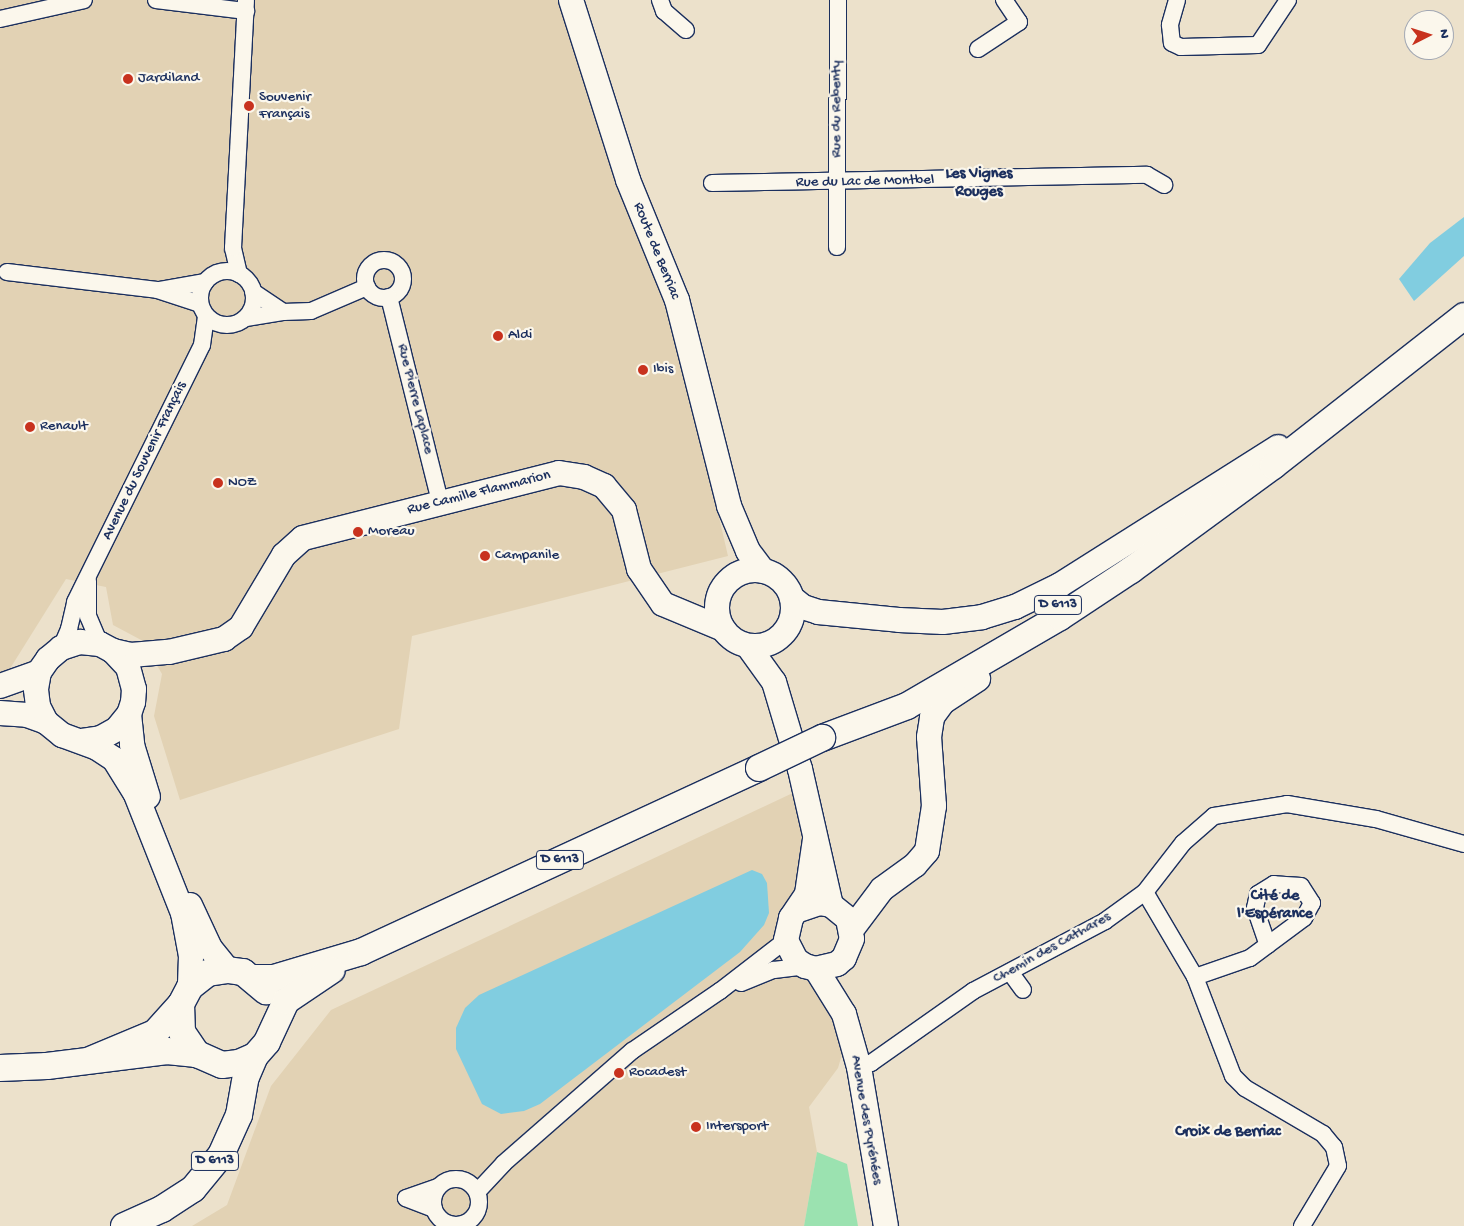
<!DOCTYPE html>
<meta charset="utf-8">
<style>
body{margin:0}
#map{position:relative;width:1464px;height:1226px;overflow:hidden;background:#ece1cb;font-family:"Gochi Hand",sans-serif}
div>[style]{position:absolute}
.built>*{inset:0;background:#e2d2b4}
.green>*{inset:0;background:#9be2b0}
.water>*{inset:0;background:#81cde0}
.roads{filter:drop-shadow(1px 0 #1b2f5e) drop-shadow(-1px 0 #1b2f5e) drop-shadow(0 1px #1b2f5e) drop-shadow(0 -1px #1b2f5e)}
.minor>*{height:16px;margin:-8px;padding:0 8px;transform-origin:8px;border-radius:8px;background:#fbf7ec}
.minor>.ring{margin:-8px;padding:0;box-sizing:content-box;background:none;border:16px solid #fbf7ec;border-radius:50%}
.secondary>*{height:24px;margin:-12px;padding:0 12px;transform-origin:12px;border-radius:12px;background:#fbf7ec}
.secondary>.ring{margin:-12px;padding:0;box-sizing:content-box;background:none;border:24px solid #fbf7ec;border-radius:50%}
.primary>*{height:26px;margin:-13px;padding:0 13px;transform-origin:13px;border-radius:13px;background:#fbf7ec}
.bridges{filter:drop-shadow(1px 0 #1b2f5e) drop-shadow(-1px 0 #1b2f5e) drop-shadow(0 1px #1b2f5e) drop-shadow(0 -1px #1b2f5e)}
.primary-bridge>*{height:26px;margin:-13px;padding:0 13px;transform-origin:13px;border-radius:13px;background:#fbf7ec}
.dots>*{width:14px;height:14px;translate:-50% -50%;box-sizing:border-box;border:2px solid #fbf7ec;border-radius:50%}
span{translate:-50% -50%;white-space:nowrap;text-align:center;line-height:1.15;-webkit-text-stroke:4.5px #fbf7ec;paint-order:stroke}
.shield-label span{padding:1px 4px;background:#fbf7ec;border:1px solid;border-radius:4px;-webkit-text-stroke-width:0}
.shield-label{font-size:14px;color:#1b2f5e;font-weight:700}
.poi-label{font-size:15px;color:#1b2f5e}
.left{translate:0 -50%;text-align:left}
.street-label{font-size:15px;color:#1b2f5e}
.neighbourhood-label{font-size:16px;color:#1b2f5e;font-weight:700}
.north{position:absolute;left:1404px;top:10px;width:50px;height:50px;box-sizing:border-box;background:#fbf7ec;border:1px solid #a1a7b3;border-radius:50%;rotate:85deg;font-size:14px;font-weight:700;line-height:20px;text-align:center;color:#1b2f5e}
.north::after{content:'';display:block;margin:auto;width:18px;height:22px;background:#c8321e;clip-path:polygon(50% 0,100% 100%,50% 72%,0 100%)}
</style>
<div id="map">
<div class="built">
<i style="clip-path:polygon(0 0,563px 0,661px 268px,728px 556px,412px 636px,399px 729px,180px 800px,154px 716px,162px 674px,143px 641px,113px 625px,106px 587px,66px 579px,6px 675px,0 674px)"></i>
<i style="clip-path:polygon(797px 791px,806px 854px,800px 894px,773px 946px,791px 975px,816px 980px,846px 1041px,838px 1068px,809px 1107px,817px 1152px,804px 1226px,192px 1226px,227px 1205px,271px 1086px,331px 1010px)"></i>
</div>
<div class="green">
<i style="clip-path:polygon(817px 1152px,847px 1164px,858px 1226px,804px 1226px)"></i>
</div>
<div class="water">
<i style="clip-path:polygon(1464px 217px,1464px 256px,1414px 301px,1399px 279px,1430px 243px)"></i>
<i style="clip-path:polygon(752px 870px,762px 874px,767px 883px,769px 913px,764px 925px,740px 952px,540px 1104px,524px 1111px,501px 1114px,482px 1104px,456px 1049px,456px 1028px,465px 1008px,479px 995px)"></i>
</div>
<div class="roads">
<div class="minor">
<i style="left:156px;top:0;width:91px;rotate:7deg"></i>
<i style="left:660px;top:0;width:12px;rotate:70deg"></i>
<i style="left:664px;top:11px;width:29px;rotate:41deg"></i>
<i style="left:1177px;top:0;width:26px;rotate:106deg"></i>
<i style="left:1170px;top:25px;width:18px;rotate:84deg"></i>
<i style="left:1172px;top:43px;width:10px;rotate:24deg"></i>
<i style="left:1181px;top:47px;width:77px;rotate:-1.5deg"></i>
<i style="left:1258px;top:45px;width:54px;rotate:-56.3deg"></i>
<i style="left:0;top:19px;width:86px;rotate:-12.7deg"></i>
<i style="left:978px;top:49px;width:49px;rotate:-33.4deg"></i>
<i style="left:1019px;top:22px;width:27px;rotate:-124deg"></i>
<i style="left:712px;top:183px;width:435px;rotate:-1.1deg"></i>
<i style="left:1147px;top:175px;width:20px;rotate:30deg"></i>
<i style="left:837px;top:247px;width:247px;rotate:-89.8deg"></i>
<i class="ring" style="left:365px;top:260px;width:22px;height:22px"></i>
<i class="ring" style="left:200px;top:271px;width:38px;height:38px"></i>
<i style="left:7px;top:272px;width:151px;rotate:6.8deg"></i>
<i style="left:157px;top:290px;width:45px;rotate:18deg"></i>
<i style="left:239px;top:274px;width:27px;rotate:-103deg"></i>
<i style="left:233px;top:248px;width:248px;rotate:-87deg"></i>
<i style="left:160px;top:290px;width:46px;rotate:-10.1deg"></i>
<i style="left:389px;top:297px;width:210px;rotate:76deg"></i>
<i style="left:283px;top:312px;width:28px;rotate:-2deg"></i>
<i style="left:311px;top:311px;width:61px;rotate:-23.2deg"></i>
<i style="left:246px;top:318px;width:37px;rotate:-9deg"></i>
<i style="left:283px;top:312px;width:36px;rotate:-146deg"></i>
<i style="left:88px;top:581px;width:35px;rotate:90deg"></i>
<i style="left:88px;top:616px;width:30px;rotate:67deg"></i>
<i style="left:61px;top:648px;width:21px;rotate:-67deg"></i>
<i style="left:69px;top:629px;width:28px;rotate:-77deg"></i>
<i style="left:75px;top:602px;width:287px;rotate:-63.7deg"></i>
<i style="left:202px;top:345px;width:29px;rotate:-82deg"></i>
<i style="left:1145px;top:892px;width:99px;rotate:59.5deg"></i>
<i style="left:1195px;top:977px;width:106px;rotate:69deg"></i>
<i style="left:1233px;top:1076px;width:17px;rotate:45deg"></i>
<i style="left:1245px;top:1088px;width:91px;rotate:30.5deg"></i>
<i style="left:1323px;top:1134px;width:17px;rotate:50deg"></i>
<i style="left:1334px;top:1147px;width:19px;rotate:78deg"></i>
<i style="left:1338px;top:1166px;width:70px;rotate:121deg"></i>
<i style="left:1010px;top:972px;width:22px;rotate:54deg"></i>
<i style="left:1195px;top:977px;width:58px;rotate:-19.1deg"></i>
<i style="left:1250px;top:958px;width:67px;rotate:-36.5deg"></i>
<i style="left:1304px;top:918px;width:17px;rotate:-62deg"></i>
<i style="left:1312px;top:903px;width:20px;rotate:-123deg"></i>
<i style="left:1301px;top:886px;width:27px;rotate:-176deg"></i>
<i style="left:1274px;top:884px;width:19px;rotate:148deg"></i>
<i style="left:1258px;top:894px;width:14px;rotate:102deg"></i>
<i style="left:1255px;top:908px;width:39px;rotate:71deg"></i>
<i style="left:741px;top:983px;width:35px;rotate:-22deg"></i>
<i style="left:774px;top:970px;width:31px;rotate:-7deg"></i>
<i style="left:859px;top:1067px;width:13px;rotate:-18deg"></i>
<i style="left:871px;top:1063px;width:125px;rotate:-35.2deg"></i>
<i style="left:973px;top:991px;width:149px;rotate:-27.9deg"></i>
<i style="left:1105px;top:921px;width:49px;rotate:-35.9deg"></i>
<i style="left:1145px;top:892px;width:62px;rotate:-52.2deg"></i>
<i style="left:1183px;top:843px;width:41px;rotate:-41.1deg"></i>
<i style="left:1214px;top:816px;width:74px;rotate:-9.3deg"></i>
<i style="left:1287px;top:804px;width:90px;rotate:9.6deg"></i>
<i style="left:1376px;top:819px;width:91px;rotate:15.9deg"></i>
<i class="ring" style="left:433px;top:1179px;width:30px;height:30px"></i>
<i style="left:478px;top:1191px;width:38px;rotate:-47deg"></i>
<i style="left:504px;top:1163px;width:170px;rotate:-41.2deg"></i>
<i style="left:632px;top:1051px;width:107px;rotate:-34.3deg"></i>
<i style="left:720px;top:991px;width:83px;rotate:-37.7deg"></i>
<i style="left:434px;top:1209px;width:30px;rotate:-159deg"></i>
<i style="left:406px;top:1198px;width:34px;rotate:-19deg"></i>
</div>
<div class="secondary">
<i style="left:571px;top:0;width:189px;rotate:72.4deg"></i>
<i style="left:628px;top:180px;width:130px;rotate:67.8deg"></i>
<i style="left:677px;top:300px;width:212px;rotate:75.8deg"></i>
<i style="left:729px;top:506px;width:49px;rotate:67.1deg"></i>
<i style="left:748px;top:551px;width:25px;rotate:53deg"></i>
<i class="ring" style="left:717px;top:570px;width:52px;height:52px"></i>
<i style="left:792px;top:598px;width:14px;rotate:39deg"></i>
<i style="left:803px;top:607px;width:16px;rotate:18deg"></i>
<i style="left:818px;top:612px;width:81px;rotate:5.6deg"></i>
<i style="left:899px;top:620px;width:44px;rotate:2.6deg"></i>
<i style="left:943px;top:622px;width:39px;rotate:-7deg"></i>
<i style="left:982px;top:617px;width:34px;rotate:-17deg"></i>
<i style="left:1015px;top:607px;width:50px;rotate:-26.1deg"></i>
<i style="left:1060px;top:585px;width:258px;rotate:-32.3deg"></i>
<i style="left:748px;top:646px;width:44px;rotate:54.2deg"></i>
<i style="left:774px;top:682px;width:91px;rotate:73.4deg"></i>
<i style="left:800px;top:769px;width:139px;rotate:77.2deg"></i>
<i style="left:113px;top:651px;width:18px;rotate:13deg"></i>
<i style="left:131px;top:655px;width:38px;rotate:-5deg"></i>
<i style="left:169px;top:652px;width:57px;rotate:-13.3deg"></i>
<i style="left:224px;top:639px;width:21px;rotate:-35deg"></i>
<i style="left:241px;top:627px;width:84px;rotate:-59.2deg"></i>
<i style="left:284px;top:555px;width:25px;rotate:-42deg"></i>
<i style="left:303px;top:538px;width:264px;rotate:-14.2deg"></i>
<i style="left:559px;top:473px;width:25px;rotate:9deg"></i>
<i style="left:584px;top:477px;width:22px;rotate:24deg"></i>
<i style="left:604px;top:486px;width:31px;rotate:50deg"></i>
<i style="left:624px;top:510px;width:61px;rotate:75.7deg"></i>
<i style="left:639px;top:569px;width:42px;rotate:55.6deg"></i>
<i style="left:663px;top:604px;width:65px;rotate:22.6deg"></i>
<i style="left:0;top:686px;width:41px;rotate:-19.7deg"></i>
<i style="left:0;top:713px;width:27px;rotate:4deg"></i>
<i style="left:27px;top:715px;width:20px;rotate:20deg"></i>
<i style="left:46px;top:722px;width:21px;rotate:39deg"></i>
<i style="left:62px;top:735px;width:37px;rotate:20deg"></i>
<i style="left:97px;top:748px;width:20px;rotate:33deg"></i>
<i style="left:114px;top:759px;width:39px;rotate:58deg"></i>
<i style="left:135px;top:792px;width:130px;rotate:68.4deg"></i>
<i style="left:183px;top:913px;width:44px;rotate:79.5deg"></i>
<i style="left:191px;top:956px;width:31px;rotate:92deg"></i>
<i style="left:129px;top:714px;width:31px;rotate:84deg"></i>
<i style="left:132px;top:745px;width:54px;rotate:72.9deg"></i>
<i style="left:46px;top:722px;width:18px;rotate:-117deg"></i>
<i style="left:38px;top:706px;width:17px;rotate:-97deg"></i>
<i style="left:36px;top:689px;width:17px;rotate:-80deg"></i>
<i style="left:39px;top:672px;width:16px;rotate:-55deg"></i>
<i style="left:48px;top:659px;width:17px;rotate:-40deg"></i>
<i style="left:61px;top:648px;width:20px;rotate:-18deg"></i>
<i style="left:80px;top:642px;width:20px;rotate:6deg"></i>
<i style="left:100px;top:644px;width:15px;rotate:28deg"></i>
<i style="left:113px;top:651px;width:22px;rotate:47deg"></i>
<i style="left:128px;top:667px;width:23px;rotate:75deg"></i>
<i style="left:134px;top:689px;width:13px;rotate:94deg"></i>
<i style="left:133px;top:702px;width:13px;rotate:108deg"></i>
<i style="left:129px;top:714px;width:19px;rotate:129deg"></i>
<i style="left:117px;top:729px;width:18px;rotate:151deg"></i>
<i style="left:101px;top:738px;width:19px;rotate:171deg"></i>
<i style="left:190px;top:905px;width:47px;rotate:65.1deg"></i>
<i style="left:210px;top:948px;width:28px;rotate:51deg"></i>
<i style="left:799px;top:910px;width:21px;rotate:-19deg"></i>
<i style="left:819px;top:903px;width:12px;rotate:9deg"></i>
<i style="left:831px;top:905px;width:22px;rotate:39deg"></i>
<i style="left:848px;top:919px;width:20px;rotate:79deg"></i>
<i style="left:852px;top:939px;width:21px;rotate:113deg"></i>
<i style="left:844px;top:958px;width:9px;rotate:139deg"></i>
<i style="left:837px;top:964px;width:22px;rotate:167deg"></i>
<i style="left:816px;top:969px;width:11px;rotate:-165deg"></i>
<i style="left:805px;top:966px;width:11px;rotate:-146deg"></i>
<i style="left:796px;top:960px;width:22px;rotate:-117deg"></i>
<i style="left:786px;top:940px;width:23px;rotate:-77deg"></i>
<i style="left:791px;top:918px;width:29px;rotate:-56deg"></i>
<i style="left:807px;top:894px;width:56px;rotate:-81.7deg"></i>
<i style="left:852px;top:929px;width:50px;rotate:-53.1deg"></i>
<i style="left:882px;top:889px;width:41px;rotate:-36deg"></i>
<i style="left:915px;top:865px;width:18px;rotate:-49deg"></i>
<i style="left:927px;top:851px;width:46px;rotate:-81.2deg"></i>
<i style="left:934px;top:806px;width:69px;rotate:-94.1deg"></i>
<i style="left:929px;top:737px;width:20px;rotate:-81deg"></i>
<i style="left:932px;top:717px;width:19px;rotate:-54deg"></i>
<i style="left:943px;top:702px;width:42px;rotate:-33.3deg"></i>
<i style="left:816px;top:969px;width:53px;rotate:58.1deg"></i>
<i style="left:844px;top:1014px;width:55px;rotate:74.2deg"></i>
<i style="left:859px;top:1067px;width:161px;rotate:80.4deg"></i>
</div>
<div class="primary">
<i style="left:822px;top:738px;width:91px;rotate:-20.6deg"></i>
<i style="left:907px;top:706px;width:177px;rotate:-30.2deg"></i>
<i style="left:1060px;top:617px;width:85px;rotate:-33.5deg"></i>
<i style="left:1131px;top:570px;width:176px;rotate:-36.2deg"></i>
<i style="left:1273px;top:466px;width:243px;rotate:-38.1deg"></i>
<i style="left:253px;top:978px;width:21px"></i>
<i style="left:274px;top:978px;width:91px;rotate:-16.6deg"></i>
<i style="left:361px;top:952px;width:438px;rotate:-24.8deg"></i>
<i style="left:181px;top:1004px;width:28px;rotate:88deg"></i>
<i style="left:182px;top:1032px;width:27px;rotate:56deg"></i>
<i style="left:197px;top:1054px;width:27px;rotate:24deg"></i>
<i style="left:222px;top:1065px;width:17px;rotate:-7deg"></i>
<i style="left:239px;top:1063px;width:17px;rotate:-24deg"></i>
<i style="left:90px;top:1060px;width:70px;rotate:-22.6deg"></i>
<i style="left:155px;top:1033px;width:39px;rotate:-48deg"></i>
<i style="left:181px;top:1004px;width:19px;rotate:-62deg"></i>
<i style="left:190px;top:987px;width:23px;rotate:-38deg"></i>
<i style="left:208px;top:973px;width:20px;rotate:-9deg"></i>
<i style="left:228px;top:970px;width:15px;rotate:8deg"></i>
<i style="left:243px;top:972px;width:30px;rotate:40deg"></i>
<i style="left:0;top:1068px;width:47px;rotate:-2.4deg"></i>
<i style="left:47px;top:1066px;width:121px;rotate:-7.1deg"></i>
<i style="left:167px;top:1051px;width:30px;rotate:6deg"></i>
<i style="left:124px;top:1226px;width:42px;rotate:-24.1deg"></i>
<i style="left:162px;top:1209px;width:37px;rotate:-33deg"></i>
<i style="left:193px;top:1189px;width:44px;rotate:-50.5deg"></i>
<i style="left:221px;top:1155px;width:44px;rotate:-65.8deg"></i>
<i style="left:239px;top:1115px;width:39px;rotate:-80deg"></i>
<i style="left:246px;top:1077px;width:23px;rotate:-67deg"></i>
<i style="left:255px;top:1056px;width:18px;rotate:-49deg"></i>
<i style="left:267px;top:1042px;width:45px;rotate:-65.1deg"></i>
<i style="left:286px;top:1001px;width:55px;rotate:-34deg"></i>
</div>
</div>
<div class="bridges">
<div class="primary-bridge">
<i style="left:759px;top:768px;width:70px;rotate:-25.5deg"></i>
</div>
</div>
<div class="dots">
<i style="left:128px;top:79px;background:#c8321e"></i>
<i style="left:249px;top:106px;background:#c8321e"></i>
<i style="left:498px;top:336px;background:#c8321e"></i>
<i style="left:643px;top:370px;background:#c8321e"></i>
<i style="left:30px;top:427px;background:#c8321e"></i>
<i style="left:218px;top:483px;background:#c8321e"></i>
<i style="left:358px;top:532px;background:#c8321e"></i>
<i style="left:485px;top:556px;background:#c8321e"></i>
<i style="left:619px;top:1073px;background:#c8321e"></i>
<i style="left:696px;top:1127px;background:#c8321e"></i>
</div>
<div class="shield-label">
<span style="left:1058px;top:605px">D 6113</span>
<span style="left:560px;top:860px">D 6113</span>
<span style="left:215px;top:1161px">D 6113</span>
</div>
<div class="poi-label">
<span class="left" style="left:138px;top:79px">Jardiland</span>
<span class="left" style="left:259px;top:106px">Souvenir<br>Français</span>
<span class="left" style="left:508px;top:336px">Aldi</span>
<span class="left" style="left:653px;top:370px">Ibis</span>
<span class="left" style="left:40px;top:427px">Renault</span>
<span class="left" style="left:228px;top:483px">NOZ</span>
<span class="left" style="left:368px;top:532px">Moreau</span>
<span class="left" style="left:495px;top:556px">Campanile</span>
<span class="left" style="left:629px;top:1073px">Rocadest</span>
<span class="left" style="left:706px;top:1127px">Intersport</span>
</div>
<div class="street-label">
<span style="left:837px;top:109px;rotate:-90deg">Rue du Rebenty</span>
<span style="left:865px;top:182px;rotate:-1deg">Rue du Lac de Montbel</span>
<span style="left:656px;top:251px;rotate:68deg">Route de Berriac</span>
<span style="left:415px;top:399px;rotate:76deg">Rue Pierre Laplace</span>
<span style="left:145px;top:461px;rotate:-64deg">Avenue du Souvenir Français</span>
<span style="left:479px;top:493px;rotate:-14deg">Rue Camille Flammarion</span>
<span style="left:1052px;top:948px;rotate:-29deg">Chemin des Cathares</span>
<span style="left:866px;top:1120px;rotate:80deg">Avenue des Pyrénées</span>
</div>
<div class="neighbourhood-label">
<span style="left:979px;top:184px">Les Vignes<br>Rouges</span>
<span style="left:1275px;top:906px">Cité de<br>l'Espérance</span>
<span style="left:1228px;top:1133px">Croix de Berriac</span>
</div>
<div class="north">N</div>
</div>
